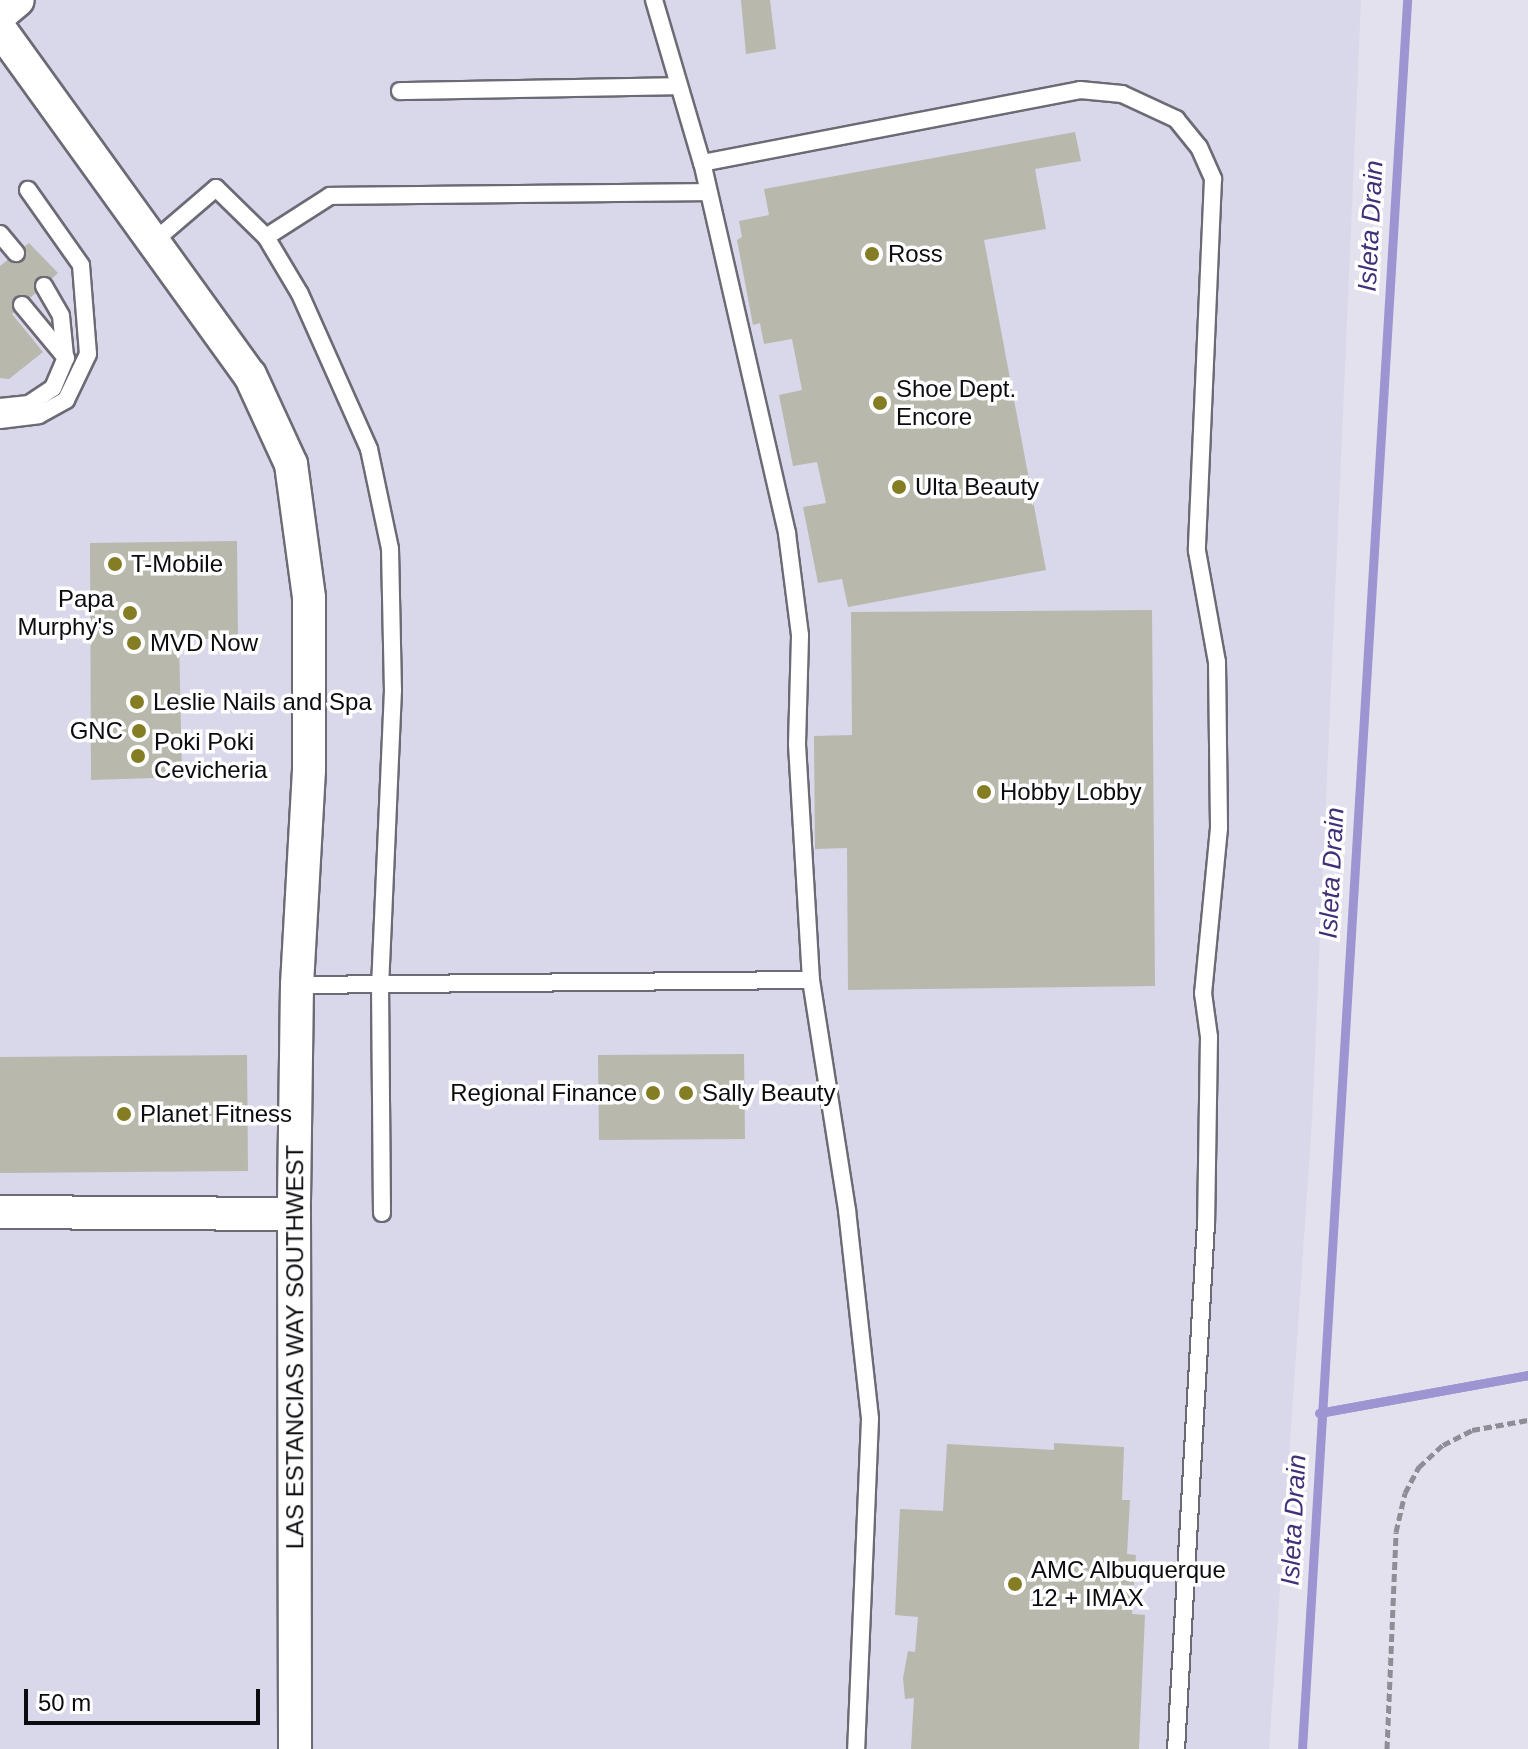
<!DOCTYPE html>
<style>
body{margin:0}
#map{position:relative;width:1528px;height:1749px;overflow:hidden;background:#e3e1ed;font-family:Arial,sans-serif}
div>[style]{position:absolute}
.built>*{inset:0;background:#d9d7ea}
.stream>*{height:9px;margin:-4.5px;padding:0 4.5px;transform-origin:4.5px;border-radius:4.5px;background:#9d94d2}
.building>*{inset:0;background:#b8b8ad}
.path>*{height:5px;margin-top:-2.5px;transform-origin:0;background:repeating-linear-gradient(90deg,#8f8e96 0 8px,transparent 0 12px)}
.roads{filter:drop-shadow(2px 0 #6c6b75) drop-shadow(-2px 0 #6c6b75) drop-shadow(0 2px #6c6b75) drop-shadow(0 -2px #6c6b75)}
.lane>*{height:16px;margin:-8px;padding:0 8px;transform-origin:8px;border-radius:8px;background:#fff}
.street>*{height:32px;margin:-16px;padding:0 16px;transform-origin:16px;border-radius:16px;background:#fff}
.dots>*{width:22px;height:22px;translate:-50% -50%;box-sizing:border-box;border:4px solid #fff;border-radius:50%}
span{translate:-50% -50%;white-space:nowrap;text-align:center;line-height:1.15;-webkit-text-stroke:7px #fff;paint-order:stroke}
.poi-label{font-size:24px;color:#0c0b0f}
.left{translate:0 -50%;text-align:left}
.right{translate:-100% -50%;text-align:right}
.street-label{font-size:24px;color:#0c0b0f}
.water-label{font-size:26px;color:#412f78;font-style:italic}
.scale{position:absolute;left:24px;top:1689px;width:236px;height:36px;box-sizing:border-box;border:4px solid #0c0b0f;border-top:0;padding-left:10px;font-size:24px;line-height:28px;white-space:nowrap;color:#0c0b0f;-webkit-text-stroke:6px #fff;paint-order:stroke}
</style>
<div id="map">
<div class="built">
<i style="clip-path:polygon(0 0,1361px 0,1312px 1120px,1269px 1749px,0 1749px)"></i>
</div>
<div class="stream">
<i style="left:1528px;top:1375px;width:212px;rotate:169.7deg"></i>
<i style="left:1319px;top:1413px;width:212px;rotate:-10.3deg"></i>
<i style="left:1302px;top:1749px;width:1752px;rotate:-86.56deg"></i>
</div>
<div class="building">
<i style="clip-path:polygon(741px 0,770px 0,776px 49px,746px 54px)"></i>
<i style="clip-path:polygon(1075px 132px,1081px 161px,1035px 169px,1046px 229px,984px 240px,1046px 570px,848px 607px,842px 579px,818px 583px,803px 507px,826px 503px,817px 462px,793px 466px,779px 395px,802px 390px,792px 339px,764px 344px,760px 323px,753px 325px,737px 240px,742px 237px,739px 221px,769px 215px,764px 189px)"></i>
<i style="clip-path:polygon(29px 243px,58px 273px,12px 314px,43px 352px,9px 379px,0 378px,0 266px)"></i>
<i style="clip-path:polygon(237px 541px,238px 639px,179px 639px,182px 777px,91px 780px,90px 543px)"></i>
<i style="clip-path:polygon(1152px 610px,1155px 986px,848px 990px,847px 848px,815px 849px,814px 736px,852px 735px,851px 612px)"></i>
<i style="clip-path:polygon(744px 1054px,745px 1139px,599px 1140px,598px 1055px)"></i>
<i style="clip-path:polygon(247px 1055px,248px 1171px,0 1173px,0 1057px)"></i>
<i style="clip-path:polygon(1054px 1443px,1124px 1447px,1122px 1500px,1130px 1500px,1127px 1554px,1136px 1555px,1132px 1614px,1145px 1615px,1139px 1749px,911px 1749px,914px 1698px,905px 1699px,903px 1678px,908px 1651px,915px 1652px,918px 1617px,895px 1615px,900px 1509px,943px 1511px,947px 1444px,1054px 1450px)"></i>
</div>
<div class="path">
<i style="left:1387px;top:1749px;width:217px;rotate:-87.6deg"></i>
<i style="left:1396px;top:1532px;width:40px;rotate:-77deg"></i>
<i style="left:1405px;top:1493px;width:30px;rotate:-62deg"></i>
<i style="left:1419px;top:1467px;width:33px;rotate:-43deg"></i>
<i style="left:1443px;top:1445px;width:33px;rotate:-27deg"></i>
<i style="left:1472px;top:1430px;width:57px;rotate:-10.1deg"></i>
</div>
<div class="roads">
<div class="lane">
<i style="left:400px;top:91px;width:279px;rotate:-1deg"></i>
<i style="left:702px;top:163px;width:385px;rotate:-10.9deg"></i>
<i style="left:1080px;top:90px;width:42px;rotate:5.4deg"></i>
<i style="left:1122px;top:94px;width:60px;rotate:24.8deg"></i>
<i style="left:1176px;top:119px;width:36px;rotate:51deg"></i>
<i style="left:1199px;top:147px;width:35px;rotate:66deg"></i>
<i style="left:1213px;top:179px;width:372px;rotate:92.5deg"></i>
<i style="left:1197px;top:551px;width:113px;rotate:79.8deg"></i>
<i style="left:1217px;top:662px;width:166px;rotate:89.3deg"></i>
<i style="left:1219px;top:828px;width:166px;rotate:95.5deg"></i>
<i style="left:1203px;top:993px;width:44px;rotate:82.2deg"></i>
<i style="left:1209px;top:1037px;width:186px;rotate:90.9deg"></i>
<i style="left:1206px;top:1223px;width:527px;rotate:93.26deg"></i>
<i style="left:0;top:234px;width:25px;rotate:50deg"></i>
<i style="left:266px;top:237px;width:76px;rotate:-32.6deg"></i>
<i style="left:330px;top:196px;width:377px;rotate:-0.6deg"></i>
<i style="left:153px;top:242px;width:83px;rotate:-40.6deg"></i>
<i style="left:216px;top:188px;width:70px;rotate:44.4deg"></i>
<i style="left:266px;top:237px;width:66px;rotate:59.2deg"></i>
<i style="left:300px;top:294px;width:170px;rotate:66deg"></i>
<i style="left:369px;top:449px;width:102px;rotate:78.1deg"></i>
<i style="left:390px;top:549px;width:141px;rotate:88.8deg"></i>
<i style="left:393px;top:690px;width:294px;rotate:92.5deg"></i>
<i style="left:380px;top:984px;width:229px;rotate:89.5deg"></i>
<i style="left:44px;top:286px;width:34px;rotate:60deg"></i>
<i style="left:61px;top:316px;width:40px;rotate:84.3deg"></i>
<i style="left:0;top:407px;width:29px;rotate:-6deg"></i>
<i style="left:29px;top:404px;width:29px;rotate:-34deg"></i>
<i style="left:53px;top:388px;width:33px;rotate:-67deg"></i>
<i style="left:66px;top:358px;width:69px;rotate:-129.7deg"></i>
<i style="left:0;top:420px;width:39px;rotate:-7deg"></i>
<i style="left:39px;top:415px;width:31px;rotate:-29deg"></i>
<i style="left:66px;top:400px;width:51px;rotate:-64.4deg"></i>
<i style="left:88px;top:354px;width:89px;rotate:-94.5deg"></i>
<i style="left:81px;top:265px;width:92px;rotate:-125.2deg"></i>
<i style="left:811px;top:980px;width:233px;rotate:81.1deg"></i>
<i style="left:847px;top:1210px;width:210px;rotate:83.7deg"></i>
<i style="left:870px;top:1419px;width:330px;rotate:92.4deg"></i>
<i style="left:297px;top:985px;width:514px;rotate:-0.56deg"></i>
<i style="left:811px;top:980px;width:236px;rotate:-93.4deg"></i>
<i style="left:797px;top:744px;width:109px;rotate:-88.4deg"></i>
<i style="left:800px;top:635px;width:103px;rotate:-97.3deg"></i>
<i style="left:787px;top:533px;width:380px;rotate:-102.9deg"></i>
<i style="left:702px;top:163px;width:170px;rotate:-106.4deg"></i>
</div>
<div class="street">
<i style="left:0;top:15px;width:23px;rotate:-40deg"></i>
<i style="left:0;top:29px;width:427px;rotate:54.2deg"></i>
<i style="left:250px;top:375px;width:98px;rotate:65.3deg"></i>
<i style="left:291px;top:464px;width:135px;rotate:82.3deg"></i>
<i style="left:309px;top:598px;width:172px;rotate:90deg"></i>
<i style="left:309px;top:770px;width:215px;rotate:93.2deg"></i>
<i style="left:297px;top:985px;width:229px;rotate:90.8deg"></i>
<i style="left:294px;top:1214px;width:535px;rotate:89.89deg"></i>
<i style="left:0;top:1212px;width:294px;rotate:0.4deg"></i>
</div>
</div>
<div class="dots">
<i style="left:872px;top:254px;background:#847d24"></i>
<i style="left:880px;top:403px;background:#847d24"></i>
<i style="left:899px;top:487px;background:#847d24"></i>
<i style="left:115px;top:564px;background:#847d24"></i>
<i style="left:130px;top:613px;background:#847d24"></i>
<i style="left:134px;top:643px;background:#847d24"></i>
<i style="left:137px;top:702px;background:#847d24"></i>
<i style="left:139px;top:731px;background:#847d24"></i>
<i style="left:138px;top:756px;background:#847d24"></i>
<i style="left:984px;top:792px;background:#847d24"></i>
<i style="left:653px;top:1093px;background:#847d24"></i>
<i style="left:686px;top:1093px;background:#847d24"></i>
<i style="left:124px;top:1114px;background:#847d24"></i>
<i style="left:1015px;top:1584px;background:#847d24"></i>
</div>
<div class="poi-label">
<span class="left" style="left:888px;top:254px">Ross</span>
<span class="left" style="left:896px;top:403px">Shoe Dept.<br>Encore</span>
<span class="left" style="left:915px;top:487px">Ulta Beauty</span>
<span class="left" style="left:131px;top:564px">T-Mobile</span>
<span class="right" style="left:114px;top:613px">Papa<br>Murphy's</span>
<span class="left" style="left:150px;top:643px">MVD Now</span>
<span class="left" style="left:153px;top:702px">Leslie Nails and Spa</span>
<span class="right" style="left:123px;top:731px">GNC</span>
<span class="left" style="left:154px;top:756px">Poki Poki<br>Cevicheria</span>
<span class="left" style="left:1000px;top:792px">Hobby Lobby</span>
<span class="right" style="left:637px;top:1093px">Regional Finance</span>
<span class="left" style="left:702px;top:1093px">Sally Beauty</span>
<span class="left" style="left:140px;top:1114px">Planet Fitness</span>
<span class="left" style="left:1031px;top:1584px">AMC Albuquerque<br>12 + IMAX</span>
</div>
<div class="street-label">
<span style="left:295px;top:1347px;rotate:-90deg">LAS ESTANCIAS WAY SOUTHWEST</span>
</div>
<div class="water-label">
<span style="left:1371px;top:226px;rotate:-87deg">Isleta Drain</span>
<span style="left:1332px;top:873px;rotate:-87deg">Isleta Drain</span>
<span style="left:1294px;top:1520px;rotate:-87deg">Isleta Drain</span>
</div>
<div class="scale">50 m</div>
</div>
